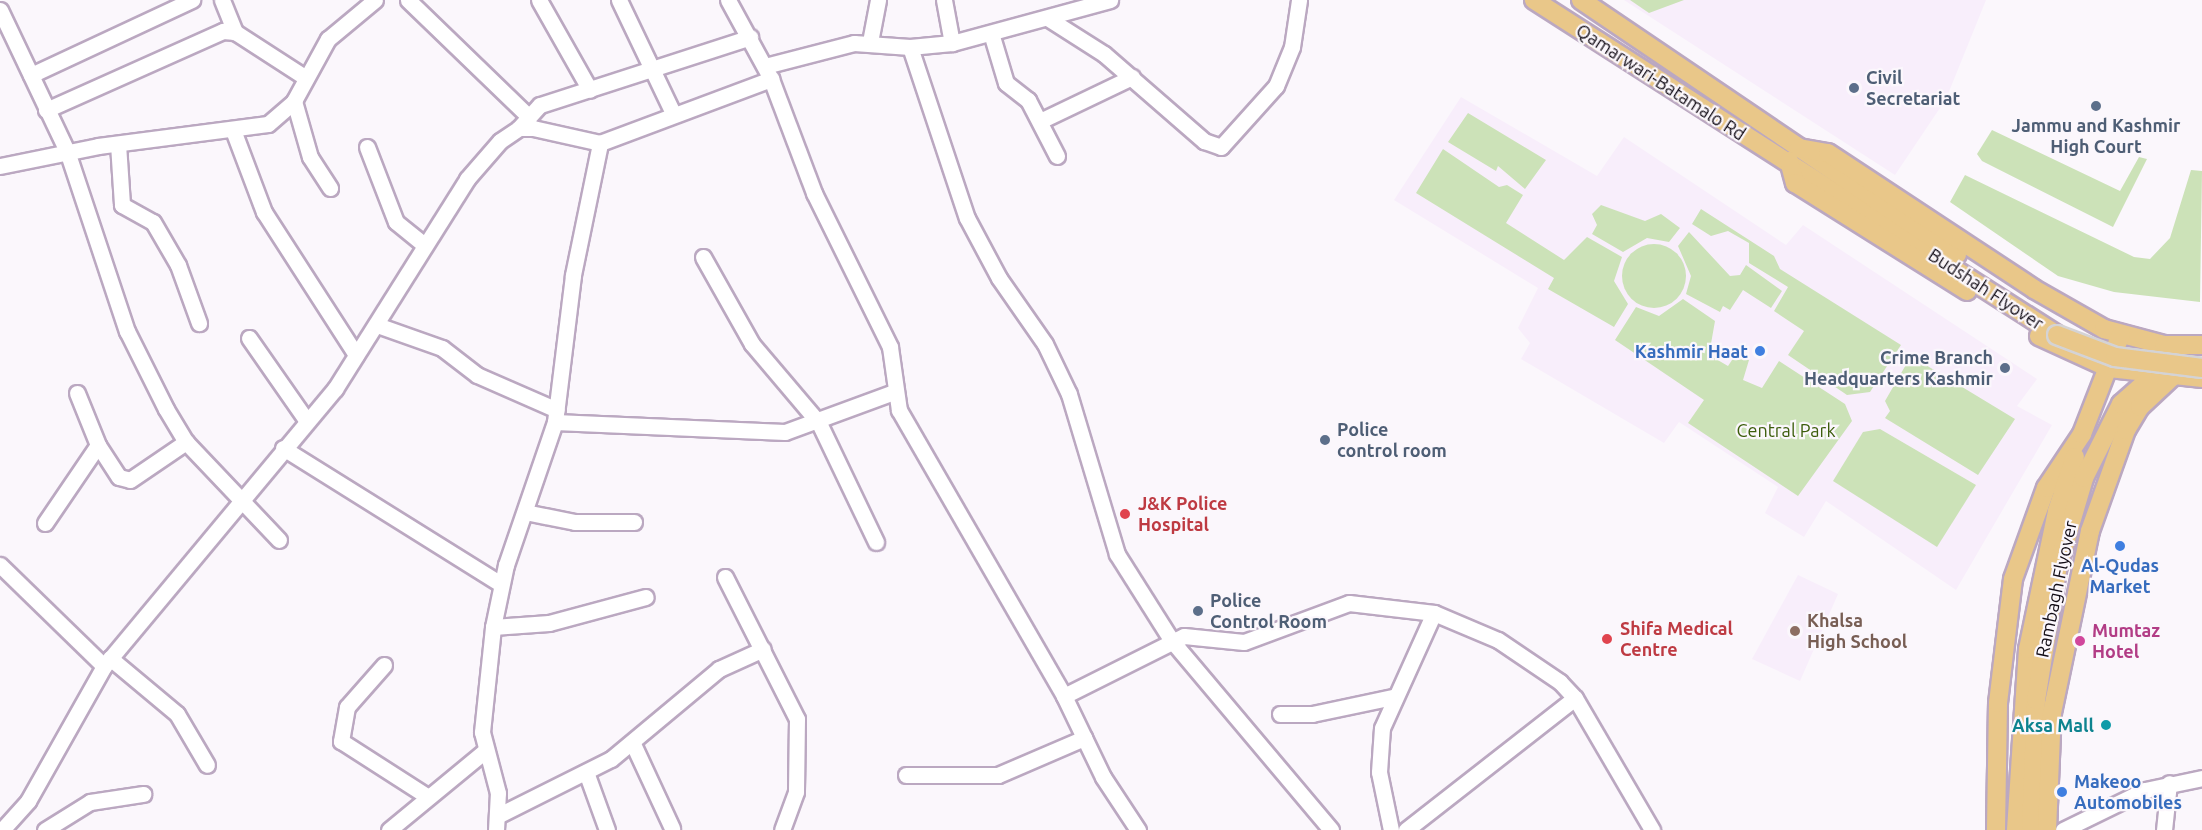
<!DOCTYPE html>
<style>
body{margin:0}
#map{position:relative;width:2202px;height:830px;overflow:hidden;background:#fbf7fc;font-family:Ubuntu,sans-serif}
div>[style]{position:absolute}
.built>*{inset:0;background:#f8eefb}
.green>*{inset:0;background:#cce2b8}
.round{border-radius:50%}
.roads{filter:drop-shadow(2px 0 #bba8c1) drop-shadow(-2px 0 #bba8c1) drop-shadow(0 2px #bba8c1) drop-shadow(0 -2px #bba8c1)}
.minor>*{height:15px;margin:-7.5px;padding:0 7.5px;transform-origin:7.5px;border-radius:7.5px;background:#fff}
.major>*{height:18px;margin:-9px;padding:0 9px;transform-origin:9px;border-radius:9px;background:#e9c789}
.bridges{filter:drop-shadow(2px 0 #d4d3d5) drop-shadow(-2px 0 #d4d3d5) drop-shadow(0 2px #d4d3d5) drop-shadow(0 -2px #d4d3d5)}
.major-bridge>*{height:18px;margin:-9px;padding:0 9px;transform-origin:9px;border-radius:9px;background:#e9c789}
.dots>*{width:16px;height:16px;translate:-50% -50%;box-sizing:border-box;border:3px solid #fbf7fc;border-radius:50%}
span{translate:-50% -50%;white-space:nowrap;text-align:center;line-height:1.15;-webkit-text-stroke:4.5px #fbf7fc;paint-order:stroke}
.service-label{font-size:18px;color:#4e5e75;font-weight:700}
.left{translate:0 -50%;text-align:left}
.right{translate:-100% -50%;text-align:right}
.street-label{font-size:18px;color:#120c15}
.shop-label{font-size:18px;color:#366cbe;font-weight:700}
.park-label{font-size:18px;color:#3c5d0b}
.health-label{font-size:18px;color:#be3a42;font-weight:700}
.education-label{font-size:18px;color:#785e54;font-weight:700}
.hotel-label{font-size:18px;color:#b23c85;font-weight:700}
.culture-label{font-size:18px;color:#0d838f;font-weight:700}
</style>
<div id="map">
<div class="built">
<i style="clip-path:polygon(1624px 0,1986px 0,1946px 99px,1895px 175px)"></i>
<i style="clip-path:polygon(1461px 97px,1597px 176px,1624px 137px,1786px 245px,1803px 225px,2037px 379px,2017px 406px,2052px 425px,1956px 590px,1826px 501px,1804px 537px,1765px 513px,1778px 487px,1679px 422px,1664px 443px,1521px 359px,1530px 343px,1518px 328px,1538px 288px,1394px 200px)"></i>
<i style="clip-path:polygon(1798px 575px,1838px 594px,1800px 681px,1752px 659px)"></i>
</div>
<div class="green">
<i style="clip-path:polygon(1630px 0,1684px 0,1649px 13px)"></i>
<i style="clip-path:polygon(1468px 113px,1546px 160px,1525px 189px,1498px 166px,1496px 171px,1448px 142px)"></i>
<i style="clip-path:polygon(1992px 130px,2120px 191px,2139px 157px,2147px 159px,2113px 227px,1982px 161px,1977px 154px)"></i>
<i style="clip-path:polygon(1443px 149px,1499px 187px,1507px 185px,1523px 195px,1506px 223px,1564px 260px,1587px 237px,1622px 257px,1614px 281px,1628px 304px,1614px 327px,1548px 289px,1554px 278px,1416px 193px)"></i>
<i style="clip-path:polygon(2191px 170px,2202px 171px,2200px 302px,2114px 292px,2058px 276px,1950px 202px,1965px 175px,2134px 257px,2150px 259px,2170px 238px)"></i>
<i style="clip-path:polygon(1601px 205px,1645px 221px,1661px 214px,1680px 228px,1669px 242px,1647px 238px,1623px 252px,1592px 234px,1597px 225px,1592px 214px)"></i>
<i style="clip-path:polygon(1701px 209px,1774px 256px,1780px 269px,1901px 345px,1870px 392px,1847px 395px,1788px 355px,1804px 331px,1774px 311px,1788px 287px,1749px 263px,1749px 243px,1728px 231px,1711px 236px,1692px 224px)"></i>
<i style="clip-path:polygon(1689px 232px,1730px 276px,1740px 275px,1746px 265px,1782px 291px,1771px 308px,1743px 290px,1730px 310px,1723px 306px,1720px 312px,1686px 294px,1691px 276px,1678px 246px)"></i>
<i class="round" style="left:1622px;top:244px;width:64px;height:64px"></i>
<i style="clip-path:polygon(1683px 299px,1715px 321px,1709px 355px,1728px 366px,1736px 354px,1749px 360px,1743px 380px,1762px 388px,1779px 361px,1845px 404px,1852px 421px,1798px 496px,1688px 423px,1704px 400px,1615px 340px,1636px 307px,1659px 316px)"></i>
<i style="clip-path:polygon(1911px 356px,2015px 419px,1978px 475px,1885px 418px,1890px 411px,1885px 401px)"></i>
<i style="clip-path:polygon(1880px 429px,1976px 485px,1937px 547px,1833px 481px,1863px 432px)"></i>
</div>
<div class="roads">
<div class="minor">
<i style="left:222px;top:0;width:35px;rotate:68deg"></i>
<i style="left:408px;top:0;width:165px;rotate:44deg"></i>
<i style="left:539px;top:0;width:103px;rotate:60.5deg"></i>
<i style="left:619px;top:0;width:125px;rotate:64.5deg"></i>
<i style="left:728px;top:0;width:90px;rotate:61.4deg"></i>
<i style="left:771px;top:79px;width:122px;rotate:69.3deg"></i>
<i style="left:814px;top:193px;width:172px;rotate:63.7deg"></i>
<i style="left:890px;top:347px;width:64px;rotate:81.9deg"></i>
<i style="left:899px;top:410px;width:330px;rotate:60deg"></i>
<i style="left:1064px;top:696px;width:90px;rotate:64.3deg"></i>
<i style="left:1103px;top:777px;width:64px;rotate:56.6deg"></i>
<i style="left:944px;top:0;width:44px;rotate:79.5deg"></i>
<i style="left:0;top:10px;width:156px;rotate:64.6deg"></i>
<i style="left:67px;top:151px;width:190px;rotate:71.6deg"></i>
<i style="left:127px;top:331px;width:87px;rotate:63.4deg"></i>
<i style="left:166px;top:409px;width:39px;rotate:59deg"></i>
<i style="left:186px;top:442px;width:135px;rotate:46.5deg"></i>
<i style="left:1049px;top:19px;width:65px;rotate:32.5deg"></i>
<i style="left:1104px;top:54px;width:133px;rotate:41deg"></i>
<i style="left:1204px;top:141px;width:18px;rotate:19deg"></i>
<i style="left:1221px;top:147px;width:82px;rotate:-48deg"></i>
<i style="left:1276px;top:86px;width:42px;rotate:-67.7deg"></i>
<i style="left:1292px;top:47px;width:48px;rotate:-81.5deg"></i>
<i style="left:991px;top:33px;width:52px;rotate:73.3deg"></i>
<i style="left:1006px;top:83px;width:28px;rotate:38deg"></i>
<i style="left:1028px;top:100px;width:63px;rotate:62.6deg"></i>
<i style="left:870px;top:42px;width:43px;rotate:-79.2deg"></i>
<i style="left:910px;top:47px;width:180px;rotate:71.6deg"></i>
<i style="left:967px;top:218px;width:68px;rotate:61.9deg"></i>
<i style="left:999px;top:278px;width:80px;rotate:55.1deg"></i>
<i style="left:1045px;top:344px;width:55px;rotate:64.4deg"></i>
<i style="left:1069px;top:394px;width:167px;rotate:73.3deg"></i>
<i style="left:1117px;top:554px;width:103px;rotate:57.7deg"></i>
<i style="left:1172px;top:641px;width:247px;rotate:49.9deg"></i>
<i style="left:765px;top:66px;width:92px;rotate:-14.5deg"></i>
<i style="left:854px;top:43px;width:56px;rotate:4.1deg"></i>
<i style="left:910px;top:47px;width:42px;rotate:-5.4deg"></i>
<i style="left:952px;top:43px;width:164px;rotate:-15.2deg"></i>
<i style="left:31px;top:75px;width:178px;rotate:-25deg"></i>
<i style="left:294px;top:101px;width:58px;rotate:74.1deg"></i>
<i style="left:310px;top:157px;width:37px;rotate:57deg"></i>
<i style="left:46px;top:110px;width:194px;rotate:-24.1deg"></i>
<i style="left:223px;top:31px;width:12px;rotate:5deg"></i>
<i style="left:235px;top:32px;width:81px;rotate:32.9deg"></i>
<i style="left:1040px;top:121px;width:102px;rotate:-25.6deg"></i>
<i style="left:519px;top:128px;width:31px;rotate:-48deg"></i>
<i style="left:540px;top:105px;width:221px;rotate:-17.9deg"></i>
<i style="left:233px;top:130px;width:88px;rotate:69.3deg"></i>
<i style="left:264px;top:212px;width:170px;rotate:57.2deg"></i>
<i style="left:118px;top:144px;width:61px;rotate:86.2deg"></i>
<i style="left:122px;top:205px;width:35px;rotate:29deg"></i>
<i style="left:153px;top:222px;width:50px;rotate:59.8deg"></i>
<i style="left:178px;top:265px;width:62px;rotate:70.1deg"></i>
<i style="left:367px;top:147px;width:80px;rotate:68.9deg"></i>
<i style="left:396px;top:222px;width:36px;rotate:39deg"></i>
<i style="left:0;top:166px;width:100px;rotate:-11.5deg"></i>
<i style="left:98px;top:146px;width:171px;rotate:-7.4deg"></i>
<i style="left:268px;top:124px;width:35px;rotate:-41deg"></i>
<i style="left:294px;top:101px;width:71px;rotate:-61.3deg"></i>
<i style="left:328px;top:39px;width:61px;rotate:-39.7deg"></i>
<i style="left:703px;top:257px;width:100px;rotate:60.6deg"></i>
<i style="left:752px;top:344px;width:104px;rotate:49.7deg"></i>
<i style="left:819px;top:423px;width:132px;rotate:64.4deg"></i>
<i style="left:377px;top:325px;width:69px;rotate:19.5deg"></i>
<i style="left:442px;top:348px;width:44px;rotate:37.6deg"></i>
<i style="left:477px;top:375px;width:87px;rotate:23.6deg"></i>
<i style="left:249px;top:338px;width:101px;rotate:55.1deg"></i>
<i style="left:77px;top:393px;width:56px;rotate:68deg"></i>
<i style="left:98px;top:445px;width:38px;rotate:57deg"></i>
<i style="left:119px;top:477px;width:11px;rotate:15deg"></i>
<i style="left:130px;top:480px;width:68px;rotate:-34.2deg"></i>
<i style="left:555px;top:422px;width:230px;rotate:2.5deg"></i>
<i style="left:785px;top:432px;width:116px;rotate:-20.2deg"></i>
<i style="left:283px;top:448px;width:257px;rotate:32deg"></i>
<i style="left:525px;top:512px;width:51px;rotate:11.3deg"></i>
<i style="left:575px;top:522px;width:59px"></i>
<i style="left:45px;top:523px;width:94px;rotate:-55.8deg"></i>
<i style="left:0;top:565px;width:145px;rotate:44.2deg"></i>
<i style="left:725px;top:577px;width:159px;rotate:63.1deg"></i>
<i style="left:797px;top:719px;width:73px;rotate:90.8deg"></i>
<i style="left:796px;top:792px;width:40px;rotate:110.2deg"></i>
<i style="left:493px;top:627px;width:56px;rotate:-4.1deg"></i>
<i style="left:549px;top:623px;width:100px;rotate:-15deg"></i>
<i style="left:110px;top:658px;width:87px;rotate:39.9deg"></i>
<i style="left:177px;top:714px;width:59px;rotate:59.5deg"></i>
<i style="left:384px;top:665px;width:56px;rotate:131.4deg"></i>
<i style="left:347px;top:707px;width:35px;rotate:100deg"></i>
<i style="left:341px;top:741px;width:100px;rotate:32.7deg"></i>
<i style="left:1064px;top:696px;width:134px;rotate:-26.6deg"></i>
<i style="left:1184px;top:636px;width:60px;rotate:5.7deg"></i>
<i style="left:1244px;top:642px;width:112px;rotate:-20.4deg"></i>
<i style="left:1349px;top:603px;width:86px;rotate:6.7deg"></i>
<i style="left:1434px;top:613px;width:69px;rotate:22.9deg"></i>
<i style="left:1498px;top:640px;width:75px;rotate:34.1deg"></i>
<i style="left:1560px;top:682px;width:22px;rotate:47deg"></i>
<i style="left:1575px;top:698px;width:153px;rotate:59.7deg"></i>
<i style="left:1280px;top:714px;width:32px"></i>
<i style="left:1312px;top:714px;width:83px;rotate:-11.9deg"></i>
<i style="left:633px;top:744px;width:93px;rotate:65.1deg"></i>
<i style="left:586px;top:772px;width:62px;rotate:70.1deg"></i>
<i style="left:906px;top:775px;width:92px"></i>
<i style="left:998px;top:775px;width:94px;rotate:-23.3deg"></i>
<i style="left:497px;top:816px;width:127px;rotate:-26.6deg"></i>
<i style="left:611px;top:759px;width:141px;rotate:-39.8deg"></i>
<i style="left:719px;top:669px;width:48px;rotate:-24.4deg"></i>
<i style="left:2px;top:830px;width:39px;rotate:-48deg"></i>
<i style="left:28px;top:801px;width:155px;rotate:-60.6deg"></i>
<i style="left:104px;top:666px;width:361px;rotate:-50.2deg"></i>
<i style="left:335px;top:389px;width:248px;rotate:-57.8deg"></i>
<i style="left:467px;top:179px;width:50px;rotate:-49deg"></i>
<i style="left:500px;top:141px;width:23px;rotate:-34deg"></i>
<i style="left:519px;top:128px;width:14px"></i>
<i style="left:533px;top:128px;width:69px;rotate:12.6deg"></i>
<i style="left:600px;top:143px;width:183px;rotate:-20.5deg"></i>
<i style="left:45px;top:830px;width:53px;rotate:-31.9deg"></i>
<i style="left:90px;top:802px;width:54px;rotate:-8.6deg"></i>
<i style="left:389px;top:830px;width:124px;rotate:-39.5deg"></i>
<i style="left:496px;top:830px;width:37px;rotate:-87deg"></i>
<i style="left:498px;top:793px;width:63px;rotate:-104.7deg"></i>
<i style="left:482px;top:732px;width:106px;rotate:-84deg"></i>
<i style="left:493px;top:627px;width:63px;rotate:-78.2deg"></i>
<i style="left:506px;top:565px;width:151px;rotate:-71.1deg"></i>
<i style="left:555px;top:422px;width:148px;rotate:-83deg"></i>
<i style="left:573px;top:275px;width:135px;rotate:-78.4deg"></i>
<i style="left:1391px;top:830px;width:59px;rotate:-101.7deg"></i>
<i style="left:1379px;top:772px;width:44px;rotate:-86.1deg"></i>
<i style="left:1382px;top:728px;width:126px;rotate:-65.7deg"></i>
<i style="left:1406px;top:830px;width:214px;rotate:-38deg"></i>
<i style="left:2063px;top:830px;width:91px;rotate:-26deg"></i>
<i style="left:2145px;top:790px;width:58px;rotate:-11.9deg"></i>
<i style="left:2164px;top:830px;width:47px;rotate:-83.9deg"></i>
</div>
<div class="major">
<i style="left:1534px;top:0;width:621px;rotate:32.64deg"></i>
<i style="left:1581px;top:0;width:454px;rotate:34.1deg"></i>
<i style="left:1799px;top:148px;width:29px;rotate:10deg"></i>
<i style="left:1828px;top:153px;width:247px;rotate:33.4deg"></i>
<i style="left:2034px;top:289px;width:81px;rotate:29.7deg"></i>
<i style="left:2104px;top:329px;width:62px;rotate:14.9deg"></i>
<i style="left:2164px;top:345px;width:38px"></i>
<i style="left:1789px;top:161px;width:23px;rotate:75deg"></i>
<i style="left:1795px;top:183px;width:203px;rotate:32.1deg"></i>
<i style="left:2039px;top:336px;width:77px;rotate:24.6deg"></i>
<i style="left:2109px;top:368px;width:94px;rotate:6.1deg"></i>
<i style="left:1996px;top:830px;width:127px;rotate:-89.1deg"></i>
<i style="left:1998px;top:703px;width:125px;rotate:-83.1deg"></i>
<i style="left:2013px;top:579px;width:97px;rotate:-70.1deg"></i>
<i style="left:2046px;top:488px;width:65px;rotate:-56.3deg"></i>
<i style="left:2082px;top:434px;width:107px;rotate:-68.7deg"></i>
<i style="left:2016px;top:830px;width:181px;rotate:-86.2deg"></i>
<i style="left:2028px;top:649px;width:141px;rotate:-78.1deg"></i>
<i style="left:2057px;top:511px;width:57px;rotate:-71.6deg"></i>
<i style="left:2031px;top:830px;width:130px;rotate:-87.8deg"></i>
<i style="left:2036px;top:700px;width:132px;rotate:-80.8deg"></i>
<i style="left:2057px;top:570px;width:96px;rotate:-73.6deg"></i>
<i style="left:2084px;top:478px;width:83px;rotate:-63.4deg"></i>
<i style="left:2121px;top:404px;width:45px;rotate:-41.4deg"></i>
<i style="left:2047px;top:830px;width:117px;rotate:-87.6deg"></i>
<i style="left:2052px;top:713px;width:186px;rotate:-78.2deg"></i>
<i style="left:2090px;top:531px;width:107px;rotate:-70.4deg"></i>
<i style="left:2126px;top:430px;width:27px;rotate:-59deg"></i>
<i style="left:2140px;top:407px;width:44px;rotate:-43.2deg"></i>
</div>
</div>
<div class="bridges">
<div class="major-bridge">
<i style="left:2057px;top:335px;width:62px;rotate:20.8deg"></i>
<i style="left:2115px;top:357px;width:88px;rotate:7.2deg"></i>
</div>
</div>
<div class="dots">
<i style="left:1854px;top:88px;background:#5c6f8a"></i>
<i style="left:2096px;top:106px;background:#5c6f8a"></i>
<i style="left:1760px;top:351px;background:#3f7fe0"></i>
<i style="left:2005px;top:368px;background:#5c6f8a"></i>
<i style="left:1325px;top:440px;background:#5c6f8a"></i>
<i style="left:1125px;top:514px;background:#e0444e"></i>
<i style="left:2120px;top:546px;background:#3f7fe0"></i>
<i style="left:1198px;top:611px;background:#5c6f8a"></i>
<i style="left:1795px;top:631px;background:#8d6e63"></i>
<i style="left:1607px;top:639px;background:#e0444e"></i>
<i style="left:2080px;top:641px;background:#d1479c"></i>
<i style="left:2106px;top:725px;background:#0f9aa8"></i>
<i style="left:2062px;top:792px;background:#3f7fe0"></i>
</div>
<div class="service-label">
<span class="left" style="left:1866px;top:88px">Civil<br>Secretariat</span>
<span style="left:2096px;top:136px">Jammu and Kashmir<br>High Court</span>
<span class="right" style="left:1993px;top:368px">Crime Branch<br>Headquarters Kashmir</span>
<span class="left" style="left:1337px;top:440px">Police<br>control room</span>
<span class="left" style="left:1210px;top:611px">Police<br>Control Room</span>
</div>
<div class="street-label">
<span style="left:1661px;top:82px;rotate:33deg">Qamarwari-Batamalo Rd</span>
<span style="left:1986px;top:289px;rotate:33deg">Budshah Flyover</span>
<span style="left:2056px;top:589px;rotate:-78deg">Rambagh Flyover</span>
</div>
<div class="shop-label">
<span class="right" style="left:1748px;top:351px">Kashmir Haat</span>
<span style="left:2120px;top:576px">Al-Qudas<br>Market</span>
<span class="left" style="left:2074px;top:792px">Makeoo<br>Automobiles</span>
</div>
<div class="park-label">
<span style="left:1786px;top:430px">Central Park</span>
</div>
<div class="health-label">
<span class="left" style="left:1138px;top:514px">J&amp;K Police<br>Hospital</span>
<span class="left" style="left:1620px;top:639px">Shifa Medical<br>Centre</span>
</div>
<div class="education-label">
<span class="left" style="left:1807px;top:631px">Khalsa<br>High School</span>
</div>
<div class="hotel-label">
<span class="left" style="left:2092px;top:641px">Mumtaz<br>Hotel</span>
</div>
<div class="culture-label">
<span class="right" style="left:2094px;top:725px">Aksa Mall</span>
</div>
</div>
